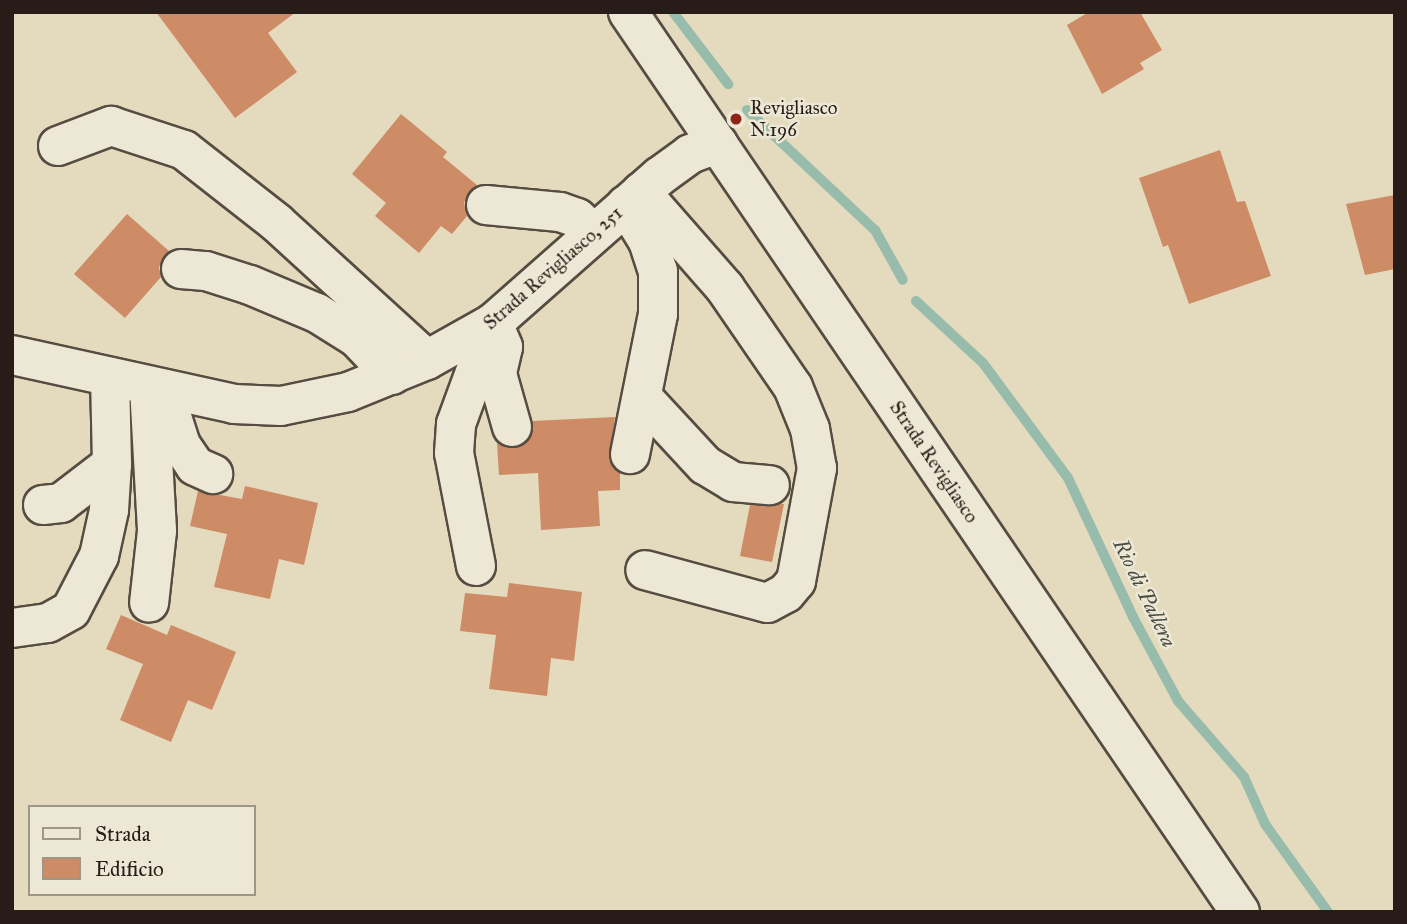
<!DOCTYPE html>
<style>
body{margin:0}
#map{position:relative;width:1407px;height:924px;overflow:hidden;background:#e4dbbe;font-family:"IM FELL Great Primer",serif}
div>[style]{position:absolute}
.stream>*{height:10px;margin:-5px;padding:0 5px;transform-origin:5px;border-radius:5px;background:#97bcab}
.building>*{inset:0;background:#cd8b66}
.roads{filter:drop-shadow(2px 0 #564c41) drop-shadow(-2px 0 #564c41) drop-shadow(0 2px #564c41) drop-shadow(0 -2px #564c41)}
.minor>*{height:38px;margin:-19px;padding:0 19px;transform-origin:19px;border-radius:19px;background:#ede8d5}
.dots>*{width:19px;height:19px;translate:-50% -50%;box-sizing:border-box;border:4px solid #ede8d5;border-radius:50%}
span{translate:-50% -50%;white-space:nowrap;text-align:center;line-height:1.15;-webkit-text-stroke:5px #ede8d5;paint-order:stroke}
.poi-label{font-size:19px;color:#271c17}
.left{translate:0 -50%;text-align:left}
.street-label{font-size:19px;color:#271c17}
.water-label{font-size:21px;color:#494c43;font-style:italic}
.frame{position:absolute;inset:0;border:14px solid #271c17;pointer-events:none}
.legend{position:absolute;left:28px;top:805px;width:228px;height:91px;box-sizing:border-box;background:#ede8d5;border:2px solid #9e9689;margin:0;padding:9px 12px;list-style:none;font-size:21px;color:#271c17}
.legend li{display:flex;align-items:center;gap:14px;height:35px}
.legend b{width:35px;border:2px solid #9e9689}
</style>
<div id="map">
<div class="stream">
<i style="left:673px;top:12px;width:91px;rotate:52.6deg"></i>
<i style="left:747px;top:110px;width:175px;rotate:43.2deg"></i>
<i style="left:875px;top:230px;width:57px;rotate:60.8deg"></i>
<i style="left:916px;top:301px;width:91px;rotate:42.8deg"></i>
<i style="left:983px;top:363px;width:143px;rotate:53.5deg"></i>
<i style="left:1068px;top:478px;width:153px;rotate:64.9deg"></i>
<i style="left:1133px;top:617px;width:95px;rotate:61.8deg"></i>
<i style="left:1178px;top:701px;width:101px;rotate:49deg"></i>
<i style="left:1244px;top:777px;width:51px;rotate:65.9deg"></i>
<i style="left:1265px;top:824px;width:108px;rotate:54.4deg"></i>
</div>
<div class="building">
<i style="clip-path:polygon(156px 12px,296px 12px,268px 33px,297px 72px,235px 118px)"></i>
<i style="clip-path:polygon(1089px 12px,1140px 12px,1162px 50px,1140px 63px,1144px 69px,1102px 94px,1067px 25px)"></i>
<i style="clip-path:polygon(401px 114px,447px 152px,443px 157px,477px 185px,464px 202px,467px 216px,452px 234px,441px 226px,419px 253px,375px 216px,386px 203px,352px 174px)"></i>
<i style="clip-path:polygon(1220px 150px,1237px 202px,1245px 201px,1271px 276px,1189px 304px,1168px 245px,1163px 247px,1139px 178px)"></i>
<i style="clip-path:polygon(1395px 195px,1395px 269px,1365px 275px,1346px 204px)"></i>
<i style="clip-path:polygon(127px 214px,169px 251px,159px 267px,161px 277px,125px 318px,74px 274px)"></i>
<i style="clip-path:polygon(615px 417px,609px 460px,620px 473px,620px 490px,598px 491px,600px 526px,541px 530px,538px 473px,499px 475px,497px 443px,507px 448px,527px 443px,533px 421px)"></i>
<i style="clip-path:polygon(245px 486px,318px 503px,304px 565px,279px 559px,270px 599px,214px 587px,227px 534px,190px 526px,198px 491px,242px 499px)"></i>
<i style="clip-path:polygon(784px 504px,772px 562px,740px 556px,750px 505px)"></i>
<i style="clip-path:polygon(509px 583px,582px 592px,574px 661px,551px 658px,547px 696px,489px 689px,496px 635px,460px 631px,465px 593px,507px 597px)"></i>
<i style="clip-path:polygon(121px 615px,167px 635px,171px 625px,236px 652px,212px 710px,188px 700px,171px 742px,120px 720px,143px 664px,106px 649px)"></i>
</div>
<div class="roads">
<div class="minor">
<i style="left:628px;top:12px;width:1088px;rotate:55.78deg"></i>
<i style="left:58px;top:146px;width:57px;rotate:-20.7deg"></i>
<i style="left:111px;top:126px;width:77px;rotate:18.2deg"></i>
<i style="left:184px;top:150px;width:118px;rotate:38.1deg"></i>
<i style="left:277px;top:223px;width:203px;rotate:42.4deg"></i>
<i style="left:641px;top:192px;width:128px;rotate:48.8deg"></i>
<i style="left:725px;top:288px;width:120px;rotate:55.5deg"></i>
<i style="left:793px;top:387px;width:45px;rotate:68deg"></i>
<i style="left:810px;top:429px;width:40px;rotate:80deg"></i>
<i style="left:817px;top:468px;width:115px;rotate:100.5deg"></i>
<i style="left:796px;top:581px;width:16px;rotate:130deg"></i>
<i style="left:786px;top:593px;width:21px;rotate:152deg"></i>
<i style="left:767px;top:603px;width:126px;rotate:-164.9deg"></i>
<i style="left:486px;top:205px;width:74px;rotate:5.4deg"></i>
<i style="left:560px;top:212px;width:18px;rotate:19deg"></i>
<i style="left:577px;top:218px;width:22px;rotate:43deg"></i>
<i style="left:626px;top:205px;width:42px;rotate:58.6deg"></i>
<i style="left:648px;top:241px;width:32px;rotate:72deg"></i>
<i style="left:658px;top:271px;width:43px;rotate:90deg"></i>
<i style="left:658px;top:314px;width:143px;rotate:101.3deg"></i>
<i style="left:181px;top:269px;width:25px;rotate:5deg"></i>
<i style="left:206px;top:271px;width:46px;rotate:17.7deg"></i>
<i style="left:250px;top:285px;width:73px;rotate:22.7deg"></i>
<i style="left:317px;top:313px;width:47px;rotate:32deg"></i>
<i style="left:357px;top:338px;width:51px;rotate:46.6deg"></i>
<i style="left:498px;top:335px;width:13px;rotate:67deg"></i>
<i style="left:503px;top:347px;width:28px;rotate:103deg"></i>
<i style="left:497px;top:374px;width:55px;rotate:74.2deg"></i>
<i style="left:12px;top:355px;width:227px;rotate:12.4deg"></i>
<i style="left:234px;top:404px;width:47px;rotate:2.4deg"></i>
<i style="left:281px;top:406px;width:68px;rotate:-11.8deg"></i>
<i style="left:348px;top:392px;width:85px;rotate:-22.1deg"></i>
<i style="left:427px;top:360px;width:76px;rotate:-29.3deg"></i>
<i style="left:493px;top:323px;width:222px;rotate:-41.4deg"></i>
<i style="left:660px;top:176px;width:37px;rotate:-36deg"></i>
<i style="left:690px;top:154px;width:30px;rotate:-20deg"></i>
<i style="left:149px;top:387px;width:144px;rotate:86.8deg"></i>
<i style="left:157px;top:531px;width:72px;rotate:96.3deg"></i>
<i style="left:642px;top:397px;width:93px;rotate:47.2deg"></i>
<i style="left:705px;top:465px;width:33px;rotate:31deg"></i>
<i style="left:733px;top:482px;width:37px;rotate:5deg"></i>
<i style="left:166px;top:398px;width:49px;rotate:72.3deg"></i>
<i style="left:181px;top:445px;width:25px;rotate:56deg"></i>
<i style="left:195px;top:466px;width:20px;rotate:24deg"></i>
<i style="left:43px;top:505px;width:18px;rotate:-6deg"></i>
<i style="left:61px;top:503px;width:64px;rotate:-37.4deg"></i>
<i style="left:476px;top:566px;width:115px;rotate:-101deg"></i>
<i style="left:454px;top:453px;width:29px;rotate:-86deg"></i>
<i style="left:456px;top:424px;width:108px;rotate:-69.9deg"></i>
<i style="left:12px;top:628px;width:36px;rotate:-8deg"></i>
<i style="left:48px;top:623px;width:26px;rotate:-29deg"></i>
<i style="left:71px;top:610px;width:61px;rotate:-62.6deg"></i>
<i style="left:99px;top:556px;width:47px;rotate:-77.7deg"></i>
<i style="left:109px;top:510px;width:46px;rotate:-86.3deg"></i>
<i style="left:112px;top:464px;width:87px;rotate:-91.3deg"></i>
</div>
</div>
<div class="dots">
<i style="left:736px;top:119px;background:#8f2418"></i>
</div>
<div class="poi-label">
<span class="left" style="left:750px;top:119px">Revigliasco<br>N.196</span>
</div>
<div class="street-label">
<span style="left:553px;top:268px;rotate:-41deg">Strada Revigliasco, 251</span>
<span style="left:934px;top:462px;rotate:56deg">Strada Revigliasco</span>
</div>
<div class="water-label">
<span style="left:1145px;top:593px;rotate:64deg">Rio di Pallera</span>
</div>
<div class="frame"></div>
<ul class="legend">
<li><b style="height:9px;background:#ede8d5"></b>Strada</li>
<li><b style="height:19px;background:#cd8b66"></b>Edificio</li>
</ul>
</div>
